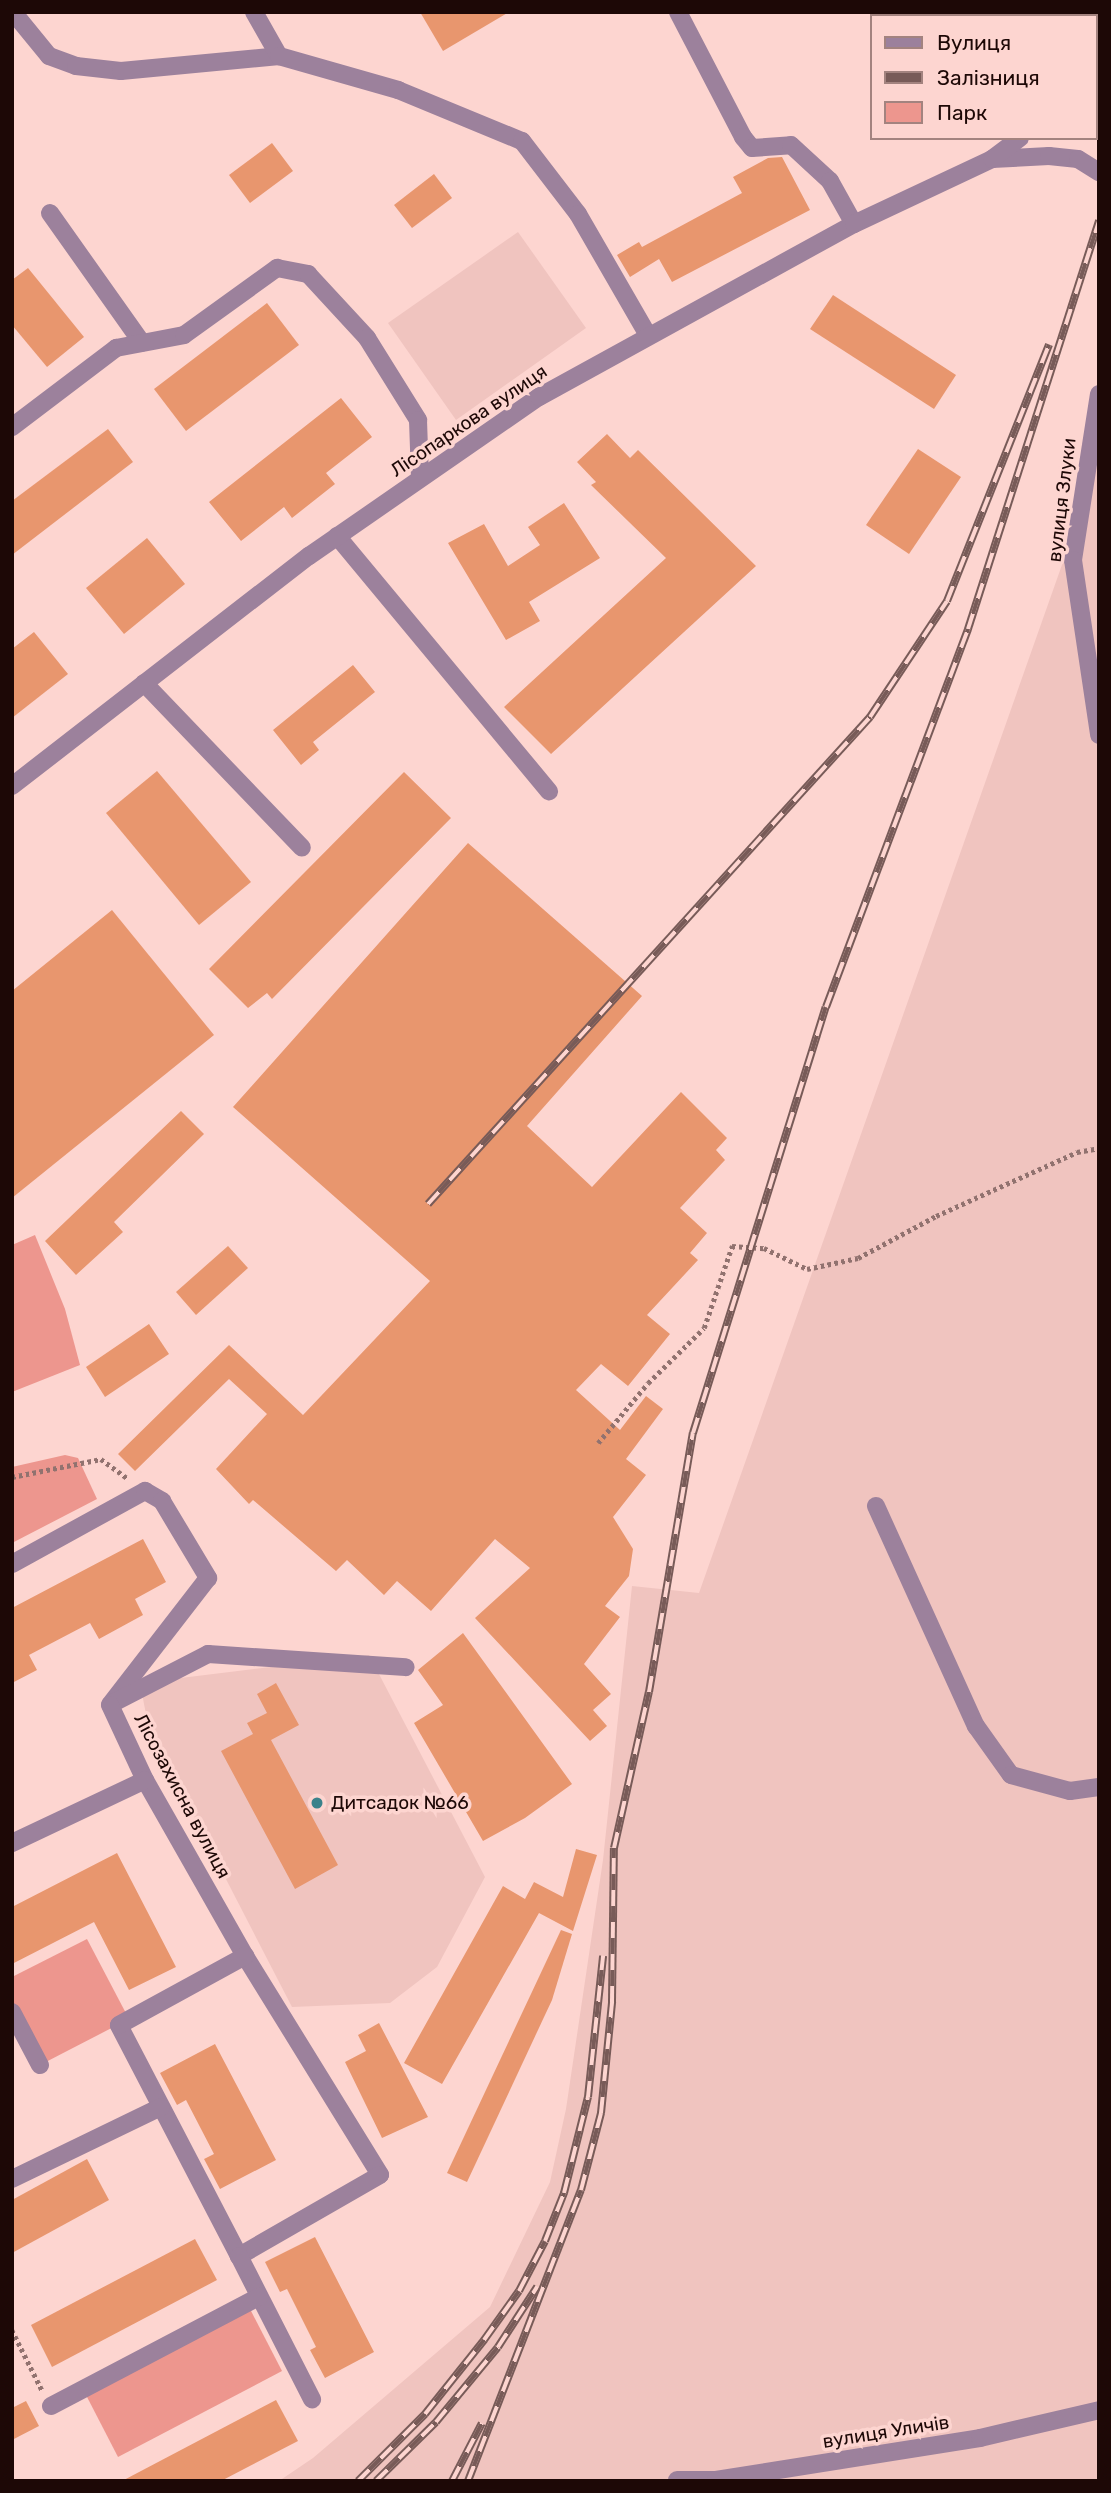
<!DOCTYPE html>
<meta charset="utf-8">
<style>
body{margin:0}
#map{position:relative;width:1111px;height:2493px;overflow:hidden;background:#fdd5d0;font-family:Rubik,sans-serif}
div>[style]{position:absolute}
.built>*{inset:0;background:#f0c4bf}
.green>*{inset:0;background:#ed968e}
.building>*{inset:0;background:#e8966e}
.path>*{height:4.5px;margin-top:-2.25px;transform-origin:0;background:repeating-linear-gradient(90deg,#91726f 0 3.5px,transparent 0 7px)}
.minor>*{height:18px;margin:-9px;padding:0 9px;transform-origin:9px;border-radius:9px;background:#9c819c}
.rail>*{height:8px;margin-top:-4px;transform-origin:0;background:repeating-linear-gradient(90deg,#fdd5d0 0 16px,#785b58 0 32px);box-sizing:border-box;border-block:2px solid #785b58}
.dots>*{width:19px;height:19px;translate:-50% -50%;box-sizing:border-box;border:4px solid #fdd5d0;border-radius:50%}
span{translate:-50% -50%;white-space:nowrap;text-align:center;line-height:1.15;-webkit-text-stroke:7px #fdd5d0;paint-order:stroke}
.street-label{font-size:19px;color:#1d0806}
.poi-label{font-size:19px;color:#1d0806}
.left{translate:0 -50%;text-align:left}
.frame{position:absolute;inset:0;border:14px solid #1d0806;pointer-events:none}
.legend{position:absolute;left:870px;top:14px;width:228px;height:126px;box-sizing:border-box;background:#fdd5d0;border:2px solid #a3837f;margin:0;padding:9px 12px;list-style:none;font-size:21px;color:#1d0806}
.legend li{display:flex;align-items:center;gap:14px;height:35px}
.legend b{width:35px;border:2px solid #a3837f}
</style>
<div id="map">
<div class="built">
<i style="clip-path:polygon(518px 232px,586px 328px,456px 420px,388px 323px)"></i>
<i style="clip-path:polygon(1099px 460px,1099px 2481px,279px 2481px,313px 2458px,490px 2307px,550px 2182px,566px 2109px,603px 1860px,632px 1586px,699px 1593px)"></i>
<i style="clip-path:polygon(369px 1655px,485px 1877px,437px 1967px,390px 2003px,292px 2007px,149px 1730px,140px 1683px)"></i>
</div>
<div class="green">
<i style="clip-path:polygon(35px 1235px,65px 1309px,80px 1365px,12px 1392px,12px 1245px)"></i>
<i style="clip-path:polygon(65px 1455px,78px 1458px,97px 1499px,12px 1543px,12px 1467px)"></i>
<i style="clip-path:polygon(87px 1939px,129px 2019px,40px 2065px,12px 2012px,12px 1977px)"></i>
<i style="clip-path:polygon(250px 2309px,282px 2371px,118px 2457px,86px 2395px)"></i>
</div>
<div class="building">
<i style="clip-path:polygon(420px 12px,509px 12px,443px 51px)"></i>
<i style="clip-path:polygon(272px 143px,293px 171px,250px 203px,229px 175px)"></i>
<i style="clip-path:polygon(782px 157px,810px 210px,672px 282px,659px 259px,630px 277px,617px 255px,639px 242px,642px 247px,742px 193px,733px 177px,768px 158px)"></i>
<i style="clip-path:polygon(434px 174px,452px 198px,412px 228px,394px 205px)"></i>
<i style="clip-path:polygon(28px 268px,84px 337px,47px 367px,12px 325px,12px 280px)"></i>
<i style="clip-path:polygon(833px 295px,956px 375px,934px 409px,810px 329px)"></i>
<i style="clip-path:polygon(267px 303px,299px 345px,186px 431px,154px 389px)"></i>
<i style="clip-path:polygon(341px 398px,372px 437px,326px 473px,335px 484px,292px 518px,284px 507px,241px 541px,209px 502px)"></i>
<i style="clip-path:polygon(108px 429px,133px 462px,12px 555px,12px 501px)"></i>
<i style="clip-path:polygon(607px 434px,630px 458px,638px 450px,756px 566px,551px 754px,504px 707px,666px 558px,591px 485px,596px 482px,577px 462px)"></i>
<i style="clip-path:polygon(918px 449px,961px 477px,909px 554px,866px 525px)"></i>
<i style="clip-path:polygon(564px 503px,600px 558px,529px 602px,540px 621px,506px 640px,448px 543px,484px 524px,508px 566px,540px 545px,528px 527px)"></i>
<i style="clip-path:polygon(147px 538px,185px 584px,124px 634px,86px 588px)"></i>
<i style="clip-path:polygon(34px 632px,68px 674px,12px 718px,12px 649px)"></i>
<i style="clip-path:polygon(353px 665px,375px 692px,313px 742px,319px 750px,301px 765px,273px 730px)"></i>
<i style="clip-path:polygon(157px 771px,251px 882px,199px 925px,106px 813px)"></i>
<i style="clip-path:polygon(404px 772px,451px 818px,272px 999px,267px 993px,248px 1008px,209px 969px)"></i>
<i style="clip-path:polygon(468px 843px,642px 996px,527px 1126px,592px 1187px,681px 1092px,727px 1138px,716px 1150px,725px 1160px,680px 1208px,707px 1233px,690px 1253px,698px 1260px,647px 1315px,670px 1334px,628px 1386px,601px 1364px,576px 1390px,620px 1430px,646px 1396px,663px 1409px,626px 1459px,646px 1475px,613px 1517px,633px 1549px,629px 1576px,605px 1606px,620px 1617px,584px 1664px,611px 1694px,593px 1710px,607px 1726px,590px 1741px,475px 1618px,530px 1568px,495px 1539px,431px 1611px,397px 1581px,384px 1595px,347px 1560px,336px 1571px,253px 1500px,249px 1504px,216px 1469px,267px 1414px,229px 1379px,135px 1471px,118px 1454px,229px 1345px,303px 1415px,430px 1281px,233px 1107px)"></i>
<i style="clip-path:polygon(112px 910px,214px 1035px,12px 1198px,12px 991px)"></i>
<i style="clip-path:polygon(181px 1111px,204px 1134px,114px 1222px,123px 1232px,76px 1275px,45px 1241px)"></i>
<i style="clip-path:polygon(228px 1246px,248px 1268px,196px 1315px,176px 1292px)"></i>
<i style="clip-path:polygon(149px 1324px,169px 1354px,105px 1397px,86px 1367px)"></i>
<i style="clip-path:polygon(143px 1539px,166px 1582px,135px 1599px,143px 1615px,99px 1639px,90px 1623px,29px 1655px,37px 1670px,12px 1683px,12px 1608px)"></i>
<i style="clip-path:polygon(463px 1633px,572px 1784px,525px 1818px,483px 1841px,414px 1723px,443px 1705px,418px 1670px)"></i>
<i style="clip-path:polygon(276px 1683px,299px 1725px,271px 1740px,338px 1865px,295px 1889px,221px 1751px,253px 1734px,247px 1723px,267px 1713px,257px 1694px)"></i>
<i style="clip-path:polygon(576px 1849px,597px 1855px,573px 1931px,539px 1913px,442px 2084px,404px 2063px,503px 1886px,525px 1899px,534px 1882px,563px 1897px)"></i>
<i style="clip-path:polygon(117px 1853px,176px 1967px,129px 1990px,94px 1922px,12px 1964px,12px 1907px)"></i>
<i style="clip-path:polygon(561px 1930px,572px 1934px,552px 2000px,467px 2182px,447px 2173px)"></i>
<i style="clip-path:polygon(379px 2023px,428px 2117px,382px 2138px,345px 2062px,366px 2051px,358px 2035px)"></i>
<i style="clip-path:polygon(215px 2044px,276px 2160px,220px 2189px,204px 2159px,214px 2154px,186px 2100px,177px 2105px,160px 2073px)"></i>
<i style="clip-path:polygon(87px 2159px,109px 2200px,12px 2253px,12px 2200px)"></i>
<i style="clip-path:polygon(315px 2237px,374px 2352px,325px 2378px,310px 2350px,316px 2347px,287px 2289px,280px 2292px,265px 2262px)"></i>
<i style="clip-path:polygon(195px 2239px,217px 2280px,52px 2367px,31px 2325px)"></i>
<i style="clip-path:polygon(276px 2400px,298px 2441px,221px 2481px,122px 2481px)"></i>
<i style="clip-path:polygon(26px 2401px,39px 2426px,12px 2440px,12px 2408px)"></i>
</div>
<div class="path">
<i style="left:598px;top:1443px;width:78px;rotate:-50.2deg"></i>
<i style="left:648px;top:1383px;width:78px;rotate:-44.5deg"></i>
<i style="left:704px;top:1328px;width:87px;rotate:-71.1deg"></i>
<i style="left:732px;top:1246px;width:32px;rotate:4deg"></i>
<i style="left:764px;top:1248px;width:48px;rotate:26deg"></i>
<i style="left:807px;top:1269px;width:52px;rotate:-12.2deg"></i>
<i style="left:858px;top:1258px;width:89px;rotate:-28.3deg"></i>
<i style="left:936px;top:1216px;width:155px;rotate:-24.4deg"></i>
<i style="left:1077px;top:1152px;width:22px;rotate:-10deg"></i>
<i style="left:12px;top:1477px;width:91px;rotate:-11.4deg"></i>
<i style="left:101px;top:1459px;width:34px;rotate:36deg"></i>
<i style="left:12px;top:2330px;width:67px;rotate:63.4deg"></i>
</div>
<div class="minor">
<i style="left:13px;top:12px;width:57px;rotate:50.7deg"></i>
<i style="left:49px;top:56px;width:29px;rotate:20deg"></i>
<i style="left:76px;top:66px;width:45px;rotate:6.3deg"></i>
<i style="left:121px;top:71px;width:159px;rotate:-5.4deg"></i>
<i style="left:254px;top:12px;width:51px;rotate:60.4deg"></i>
<i style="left:279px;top:56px;width:124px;rotate:15.9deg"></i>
<i style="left:398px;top:90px;width:134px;rotate:22.4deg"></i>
<i style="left:522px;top:141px;width:92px;rotate:52.5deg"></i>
<i style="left:578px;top:214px;width:140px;rotate:60deg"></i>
<i style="left:678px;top:12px;width:141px;rotate:62.5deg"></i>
<i style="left:743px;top:137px;width:14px;rotate:51deg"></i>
<i style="left:752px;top:148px;width:39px;rotate:-4deg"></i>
<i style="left:791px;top:145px;width:53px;rotate:42.7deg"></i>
<i style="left:830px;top:181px;width:49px;rotate:60.8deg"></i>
<i style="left:1002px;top:12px;width:5px;rotate:53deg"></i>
<i style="left:1095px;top:80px;width:5px;rotate:-37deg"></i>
<i style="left:992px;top:159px;width:57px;rotate:-3deg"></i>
<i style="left:1049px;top:156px;width:29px;rotate:6deg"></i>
<i style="left:1078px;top:159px;width:25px;rotate:32deg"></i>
<i style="left:50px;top:213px;width:159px;rotate:54.7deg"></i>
<i style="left:1099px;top:394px;width:168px;rotate:98.9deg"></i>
<i style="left:1073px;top:560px;width:177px;rotate:81.5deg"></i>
<i style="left:12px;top:427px;width:131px;rotate:-37.2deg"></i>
<i style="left:116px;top:348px;width:69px;rotate:-10.8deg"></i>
<i style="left:184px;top:335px;width:115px;rotate:-35.8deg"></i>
<i style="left:277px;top:268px;width:32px;rotate:11deg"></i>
<i style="left:308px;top:274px;width:87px;rotate:47.3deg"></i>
<i style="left:367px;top:338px;width:97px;rotate:58.1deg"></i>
<i style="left:418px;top:420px;width:58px;rotate:88deg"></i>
<i style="left:337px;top:536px;width:332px;rotate:50.3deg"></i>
<i style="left:144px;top:683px;width:228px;rotate:46.2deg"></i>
<i style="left:12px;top:786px;width:376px;rotate:-37.8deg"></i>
<i style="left:309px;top:556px;width:280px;rotate:-34.7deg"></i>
<i style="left:539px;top:397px;width:359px;rotate:-28.8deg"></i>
<i style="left:854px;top:224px;width:153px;rotate:-25.2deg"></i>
<i style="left:992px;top:159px;width:35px;rotate:-37deg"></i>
<i style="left:876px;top:1506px;width:242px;rotate:65.6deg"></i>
<i style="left:976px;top:1726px;width:60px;rotate:54.5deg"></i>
<i style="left:1011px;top:1775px;width:61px;rotate:15.2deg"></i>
<i style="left:1070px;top:1791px;width:29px;rotate:-8deg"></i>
<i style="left:12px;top:1564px;width:152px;rotate:-28.8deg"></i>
<i style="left:145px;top:1491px;width:20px;rotate:30deg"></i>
<i style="left:162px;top:1501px;width:90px;rotate:59.1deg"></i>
<i style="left:208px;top:1578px;width:160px;rotate:127.7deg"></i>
<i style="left:113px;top:1703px;width:107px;rotate:-27.3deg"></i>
<i style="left:208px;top:1654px;width:198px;rotate:3.8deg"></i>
<i style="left:110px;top:1705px;width:83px;rotate:65deg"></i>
<i style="left:145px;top:1780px;width:202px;rotate:60.4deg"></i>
<i style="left:245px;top:1956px;width:257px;rotate:58.3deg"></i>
<i style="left:380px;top:2175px;width:163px;rotate:150.1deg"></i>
<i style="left:239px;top:2256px;width:260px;rotate:-117.5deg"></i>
<i style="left:119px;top:2025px;width:144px;rotate:-28.7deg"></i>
<i style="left:12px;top:1843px;width:147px;rotate:-25.3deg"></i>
<i style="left:12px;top:2012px;width:60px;rotate:62.2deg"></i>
<i style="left:12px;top:2179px;width:165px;rotate:-25.8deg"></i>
<i style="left:239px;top:2256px;width:161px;rotate:63deg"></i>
<i style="left:51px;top:2406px;width:235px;rotate:-27.7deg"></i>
<i style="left:677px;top:2480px;width:39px"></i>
<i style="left:716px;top:2480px;width:267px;rotate:-9deg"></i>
<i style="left:980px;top:2438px;width:122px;rotate:-13.2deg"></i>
</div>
<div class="rail">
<i style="left:428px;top:1204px;width:658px;rotate:-47.77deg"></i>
<i style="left:870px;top:717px;width:139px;rotate:-56.4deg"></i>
<i style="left:947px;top:601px;width:276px;rotate:-68.3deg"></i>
<i style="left:358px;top:2481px;width:95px;rotate:-45deg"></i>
<i style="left:425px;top:2414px;width:95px;rotate:-51.4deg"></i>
<i style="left:484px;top:2340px;width:60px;rotate:-54.5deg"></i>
<i style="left:519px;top:2291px;width:56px;rotate:-62.5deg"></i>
<i style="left:545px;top:2241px;width:52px;rotate:-68.4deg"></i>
<i style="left:564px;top:2193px;width:99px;rotate:-76deg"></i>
<i style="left:588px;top:2097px;width:142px;rotate:-83.9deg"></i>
<i style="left:376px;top:2481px;width:84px;rotate:-44.5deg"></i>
<i style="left:436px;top:2422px;width:97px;rotate:-50.4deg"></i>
<i style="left:498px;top:2347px;width:72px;rotate:-57deg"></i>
<i style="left:452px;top:2481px;width:65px;rotate:-62.7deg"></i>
<i style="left:468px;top:2481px;width:312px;rotate:-68.8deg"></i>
<i style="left:581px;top:2190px;width:80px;rotate:-75.4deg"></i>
<i style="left:601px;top:2113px;width:112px;rotate:-84.3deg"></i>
<i style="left:612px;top:2002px;width:154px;rotate:-89.3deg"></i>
<i style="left:614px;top:1848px;width:160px;rotate:-77.4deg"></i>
<i style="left:649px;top:1692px;width:263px;rotate:-80.4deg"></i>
<i style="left:693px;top:1433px;width:446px;rotate:-72.7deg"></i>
<i style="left:826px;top:1007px;width:404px;rotate:-69.4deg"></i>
<i style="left:968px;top:629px;width:429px;rotate:-72.2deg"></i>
</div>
<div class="dots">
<i style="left:317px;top:1803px;background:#3b828b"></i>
</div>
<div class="street-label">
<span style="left:469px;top:421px;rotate:-34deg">Лісопаркова вулиця</span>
<span style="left:1062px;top:500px;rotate:-83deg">вулиця Злуки</span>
<span style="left:182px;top:1796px;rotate:62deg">Лісозахисна вулиця</span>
<span style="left:886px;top:2432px;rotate:-9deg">вулиця Уличів</span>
</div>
<div class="poi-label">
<span class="left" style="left:331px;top:1803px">Дитсадок №66</span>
</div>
<div class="frame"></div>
<ul class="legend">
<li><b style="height:9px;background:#9c819c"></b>Вулиця</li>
<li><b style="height:9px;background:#785b58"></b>Залізниця</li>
<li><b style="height:19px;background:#ed968e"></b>Парк</li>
</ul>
</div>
